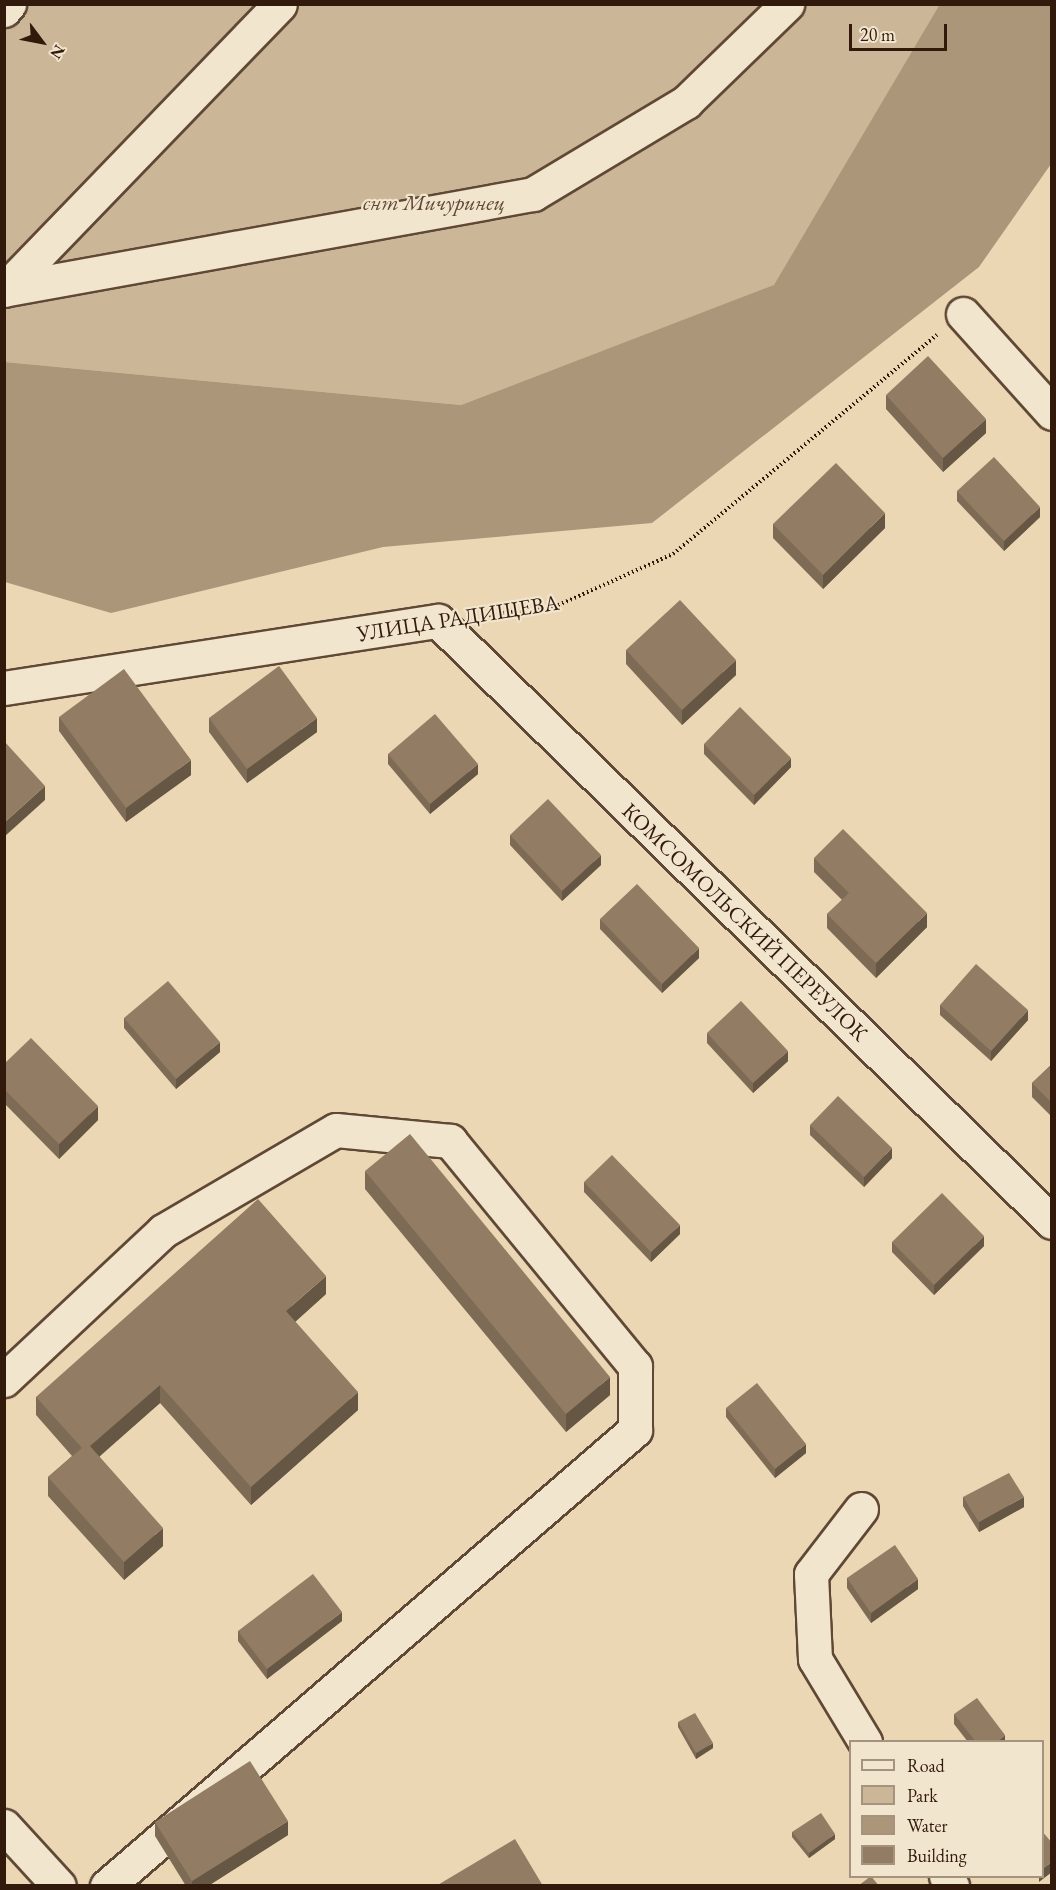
<!DOCTYPE html>
<meta charset="utf-8">
<style>
body{margin:0}
#map{position:relative;width:1056px;height:1890px;overflow:hidden;background:#ebd7b3;font-family:"EB Garamond",serif}
div>[style]{position:absolute}
.green>*{inset:0;background:#cbb797}
.water>*{inset:0;background:#ac967a}
.path>*{height:4px;margin-top:-2px;transform-origin:0;background:repeating-linear-gradient(90deg,#31190c 0 1.5px,transparent 0 4.5px)}
.roads{filter:drop-shadow(2px 0 #604836) drop-shadow(-2px 0 #604836) drop-shadow(0 2px #604836) drop-shadow(0 -2px #604836)}
.minor>*{height:33px;margin:-16.5px;padding:0 16.5px;transform-origin:16.5px;border-radius:16.5px;background:#f2e5ce}
.wall>*{inset:0;background:#7e6b55}
.shaded-wall>*{inset:0;background:#665745}
.building>*{inset:0;background:#927c63}
span{translate:-50% -50%;white-space:nowrap;text-align:center;line-height:1.15;-webkit-text-stroke:4.5px #f2e5ce;paint-order:stroke}
.park-label{font-size:22px;color:#5f4836;font-style:italic}
.street-label{font-size:22px;color:#31190c}
.frame{position:absolute;inset:0;border:6px solid #31190c;pointer-events:none}
.legend{position:absolute;left:849px;top:1740px;width:195px;height:138px;box-sizing:border-box;background:#f2e5ce;border:2px solid #a59380;margin:0;padding:8px 10px;list-style:none;font-size:18px;color:#31190c}
.legend li{display:flex;align-items:center;gap:12px;height:30px}
.legend b{width:30px;border:2px solid #a59380}
.north{position:absolute;left:12px;top:12px;width:60px;height:60px;-webkit-text-stroke:4px #f2e5ce;paint-order:stroke;rotate:122deg;font-size:16px;font-weight:700;line-height:24px;text-align:center;color:#31190c}
.north::after{content:'';display:block;margin:auto;width:21px;height:27px;background:#31190c;clip-path:polygon(50% 0,100% 100%,50% 72%,0 100%)}
.scale{position:absolute;left:849px;top:24px;width:98px;height:27px;box-sizing:border-box;border:3px solid #31190c;border-top:0;padding-left:8px;font-size:18px;line-height:21px;white-space:nowrap;color:#31190c;-webkit-text-stroke:4px #f2e5ce;paint-order:stroke}
</style>
<div id="map">
<div class="green">
<i style="clip-path:polygon(4px 5px,940px 5px,775px 285px,461px 405px,5px 362px)"></i>
</div>
<div class="water">
<i style="clip-path:polygon(940px 4px,1051px 5px,1051px 164px,979px 267px,652px 523px,383px 547px,111px 613px,5px 582px,5px 362px,461px 405px,774px 285px)"></i>
</div>
<div class="path">
<i style="left:480px;top:616px;width:75px;rotate:-6.9deg"></i>
<i style="left:554px;top:607px;width:130px;rotate:-24deg"></i>
<i style="left:673px;top:554px;width:343px;rotate:-39.7deg"></i>
</div>
<div class="roads">
<div class="minor">
<i style="left:4px;top:10px;width:8px;rotate:-50deg"></i>
<i style="left:8px;top:289px;width:534px;rotate:-10.26deg"></i>
<i style="left:533px;top:194px;width:179px;rotate:-31deg"></i>
<i style="left:686px;top:102px;width:141px;rotate:-44.1deg"></i>
<i style="left:4px;top:290px;width:397px;rotate:-46deg"></i>
<i style="left:963px;top:314px;width:133px;rotate:48deg"></i>
<i style="left:4px;top:688px;width:439px;rotate:-8.8deg"></i>
<i style="left:438px;top:621px;width:859px;rotate:44.39deg"></i>
<i style="left:4px;top:1380px;width:218px;rotate:-43.1deg"></i>
<i style="left:163px;top:1231px;width:200px;rotate:-30.3deg"></i>
<i style="left:336px;top:1130px;width:115px;rotate:5.5deg"></i>
<i style="left:450px;top:1141px;width:291px;rotate:50.6deg"></i>
<i style="left:635px;top:1366px;width:64px;rotate:90deg"></i>
<i style="left:635px;top:1430px;width:698px;rotate:139.18deg"></i>
<i style="left:861px;top:1509px;width:82px;rotate:127.6deg"></i>
<i style="left:811px;top:1574px;width:85px;rotate:87.3deg"></i>
<i style="left:815px;top:1659px;width:97px;rotate:58.9deg"></i>
<i style="left:4px;top:1826px;width:81px;rotate:47.5deg"></i>
<i style="left:946px;top:1876px;width:12px;rotate:59deg"></i>
</div>
</div>
<div class="wall">
<i style="clip-path:polygon(886px 395px,986px 433px,943px 472px,886px 409px)"></i>
<i style="clip-path:polygon(957px 491px,1040px 517px,1004px 551px,957px 501px)"></i>
<i style="clip-path:polygon(773px 524px,885px 528px,823px 589px,773px 538px)"></i>
<i style="clip-path:polygon(626px 650px,736px 675px,682px 725px,626px 664px)"></i>
<i style="clip-path:polygon(59px 717px,191px 775px,126px 822px,59px 731px)"></i>
<i style="clip-path:polygon(209px 718px,317px 732px,247px 783px,209px 732px)"></i>
<i style="clip-path:polygon(704px 744px,791px 767px,754px 805px,704px 754px)"></i>
<i style="clip-path:polygon(388px 754px,478px 774px,430px 814px,388px 764px)"></i>
<i style="clip-path:polygon(510px 835px,601px 865px,562px 901px,510px 845px)"></i>
<i style="clip-path:polygon(814px 858px,927px 927px,876px 978px,827px 928px,827px 914px,842px 900px,814px 872px)"></i>
<i style="clip-path:polygon(600px 919px,699px 958px,662px 993px,600px 929px)"></i>
<i style="clip-path:polygon(940px 1005px,1028px 1020px,991px 1061px,940px 1015px)"></i>
<i style="clip-path:polygon(124px 1018px,220px 1052px,176px 1089px,124px 1028px)"></i>
<i style="clip-path:polygon(707px 1033px,788px 1061px,753px 1093px,707px 1043px)"></i>
<i style="clip-path:polygon(4px 1064px,98px 1120px,59px 1159px,4px 1103px)"></i>
<i style="clip-path:polygon(1052px 1064px,1052px 1117px,1032px 1097px,1032px 1083px)"></i>
<i style="clip-path:polygon(810px 1125px,892px 1158px,864px 1187px,810px 1135px)"></i>
<i style="clip-path:polygon(365px 1171px,610px 1395px,566px 1432px,365px 1189px)"></i>
<i style="clip-path:polygon(584px 1182px,680px 1234px,651px 1262px,584px 1192px)"></i>
<i style="clip-path:polygon(892px 1242px,984px 1246px,934px 1295px,892px 1252px)"></i>
<i style="clip-path:polygon(326px 1294px,295px 1322px,358px 1410px,251px 1505px,160px 1403px,99px 1456px,163px 1546px,124px 1580px,48px 1496px,48px 1477px,72px 1456px,36px 1415px,36px 1397px)"></i>
<i style="clip-path:polygon(726px 1408px,806px 1453px,775px 1478px,726px 1417px)"></i>
<i style="clip-path:polygon(963px 1497px,1024px 1507px,979px 1532px,963px 1506px)"></i>
<i style="clip-path:polygon(847px 1578px,918px 1589px,871px 1623px,847px 1588px)"></i>
<i style="clip-path:polygon(342px 1621px,267px 1679px,238px 1641px,238px 1631px)"></i>
<i style="clip-path:polygon(954px 1714px,1005px 1742px,968px 1742px,954px 1724px)"></i>
<i style="clip-path:polygon(678px 1722px,713px 1748px,696px 1759px,678px 1727px)"></i>
<i style="clip-path:polygon(155px 1822px,288px 1835px,208px 1886px,186px 1886px,155px 1836px)"></i>
<i style="clip-path:polygon(792px 1832px,835px 1839px,809px 1858px,792px 1837px)"></i>
</div>
<div class="shaded-wall">
<i style="clip-path:polygon(986px 419px,986px 433px,943px 472px,943px 458px)"></i>
<i style="clip-path:polygon(1040px 507px,1040px 517px,1004px 551px,1004px 541px)"></i>
<i style="clip-path:polygon(885px 513px,885px 528px,823px 589px,823px 575px)"></i>
<i style="clip-path:polygon(736px 660px,736px 675px,682px 725px,682px 710px)"></i>
<i style="clip-path:polygon(317px 718px,317px 732px,247px 783px,247px 769px)"></i>
<i style="clip-path:polygon(791px 758px,791px 767px,754px 805px,754px 795px)"></i>
<i style="clip-path:polygon(191px 760px,191px 775px,126px 822px,126px 808px)"></i>
<i style="clip-path:polygon(478px 764px,478px 774px,430px 814px,430px 804px)"></i>
<i style="clip-path:polygon(45px 786px,45px 800px,4px 837px,4px 823px)"></i>
<i style="clip-path:polygon(601px 855px,601px 865px,562px 901px,562px 891px)"></i>
<i style="clip-path:polygon(927px 913px,927px 927px,876px 978px,876px 963px)"></i>
<i style="clip-path:polygon(699px 948px,699px 958px,662px 993px,662px 984px)"></i>
<i style="clip-path:polygon(1028px 1010px,1028px 1020px,991px 1061px,991px 1051px)"></i>
<i style="clip-path:polygon(220px 1042px,220px 1052px,176px 1089px,176px 1079px)"></i>
<i style="clip-path:polygon(788px 1051px,788px 1061px,753px 1093px,753px 1083px)"></i>
<i style="clip-path:polygon(98px 1106px,98px 1120px,59px 1159px,59px 1144px)"></i>
<i style="clip-path:polygon(892px 1148px,892px 1158px,864px 1187px,864px 1177px)"></i>
<i style="clip-path:polygon(680px 1225px,680px 1234px,651px 1262px,651px 1252px)"></i>
<i style="clip-path:polygon(984px 1236px,984px 1246px,934px 1295px,934px 1285px)"></i>
<i style="clip-path:polygon(326px 1276px,326px 1294px,286px 1330px,286px 1311px)"></i>
<i style="clip-path:polygon(610px 1377px,610px 1395px,566px 1432px,566px 1414px)"></i>
<i style="clip-path:polygon(160px 1385px,160px 1403px,90px 1465px,90px 1446px)"></i>
<i style="clip-path:polygon(358px 1392px,358px 1410px,251px 1505px,251px 1487px)"></i>
<i style="clip-path:polygon(806px 1444px,806px 1453px,775px 1478px,775px 1469px)"></i>
<i style="clip-path:polygon(1024px 1497px,1024px 1507px,979px 1532px,979px 1522px)"></i>
<i style="clip-path:polygon(163px 1528px,163px 1546px,124px 1580px,124px 1562px)"></i>
<i style="clip-path:polygon(918px 1579px,918px 1589px,871px 1623px,871px 1613px)"></i>
<i style="clip-path:polygon(342px 1612px,342px 1621px,267px 1679px,267px 1669px)"></i>
<i style="clip-path:polygon(1005px 1735px,1005px 1742px,997px 1742px)"></i>
<i style="clip-path:polygon(713px 1743px,713px 1748px,696px 1759px,696px 1753px)"></i>
<i style="clip-path:polygon(288px 1821px,288px 1835px,208px 1886px,192px 1886px,192px 1881px)"></i>
<i style="clip-path:polygon(835px 1834px,835px 1839px,809px 1858px,809px 1853px)"></i>
<i style="clip-path:polygon(1052px 1862px,1052px 1872px,1039px 1882px,1039px 1876px,1042px 1876px,1042px 1869px)"></i>
</div>
<div class="building">
<i style="clip-path:polygon(928px 356px,986px 419px,943px 458px,886px 395px)"></i>
<i style="clip-path:polygon(994px 457px,1040px 507px,1004px 541px,957px 491px)"></i>
<i style="clip-path:polygon(836px 463px,885px 513px,823px 575px,773px 524px)"></i>
<i style="clip-path:polygon(680px 600px,736px 660px,682px 710px,626px 650px)"></i>
<i style="clip-path:polygon(279px 666px,317px 718px,247px 769px,209px 718px)"></i>
<i style="clip-path:polygon(124px 669px,191px 760px,126px 808px,59px 717px)"></i>
<i style="clip-path:polygon(740px 707px,791px 758px,754px 795px,704px 744px)"></i>
<i style="clip-path:polygon(435px 714px,478px 764px,430px 804px,388px 754px)"></i>
<i style="clip-path:polygon(4px 741px,45px 786px,4px 823px)"></i>
<i style="clip-path:polygon(548px 799px,601px 855px,562px 891px,510px 835px)"></i>
<i style="clip-path:polygon(843px 829px,927px 913px,876px 963px,827px 914px,849px 893px,814px 858px)"></i>
<i style="clip-path:polygon(637px 884px,699px 948px,662px 984px,600px 919px)"></i>
<i style="clip-path:polygon(976px 964px,1028px 1010px,991px 1051px,940px 1005px)"></i>
<i style="clip-path:polygon(168px 981px,220px 1042px,176px 1079px,124px 1018px)"></i>
<i style="clip-path:polygon(741px 1001px,788px 1051px,753px 1083px,707px 1033px)"></i>
<i style="clip-path:polygon(31px 1038px,98px 1106px,59px 1144px,4px 1089px,4px 1064px)"></i>
<i style="clip-path:polygon(1052px 1064px,1052px 1103px,1032px 1083px)"></i>
<i style="clip-path:polygon(838px 1096px,892px 1148px,864px 1177px,810px 1125px)"></i>
<i style="clip-path:polygon(410px 1134px,610px 1377px,566px 1414px,365px 1171px)"></i>
<i style="clip-path:polygon(612px 1155px,680px 1225px,651px 1252px,584px 1182px)"></i>
<i style="clip-path:polygon(942px 1193px,984px 1236px,934px 1285px,892px 1242px)"></i>
<i style="clip-path:polygon(258px 1199px,326px 1276px,286px 1311px,358px 1392px,251px 1487px,160px 1385px,90px 1446px,163px 1528px,124px 1562px,48px 1477px,82px 1448px,36px 1397px)"></i>
<i style="clip-path:polygon(757px 1383px,806px 1444px,775px 1469px,726px 1408px)"></i>
<i style="clip-path:polygon(1009px 1473px,1024px 1497px,979px 1522px,963px 1497px)"></i>
<i style="clip-path:polygon(895px 1545px,918px 1579px,871px 1613px,847px 1578px)"></i>
<i style="clip-path:polygon(313px 1574px,342px 1612px,267px 1669px,238px 1631px)"></i>
<i style="clip-path:polygon(977px 1698px,1005px 1735px,997px 1742px,976px 1742px,954px 1714px)"></i>
<i style="clip-path:polygon(695px 1713px,713px 1743px,696px 1753px,678px 1722px)"></i>
<i style="clip-path:polygon(250px 1761px,288px 1821px,192px 1881px,155px 1822px)"></i>
<i style="clip-path:polygon(821px 1813px,835px 1834px,809px 1853px,792px 1832px)"></i>
<i style="clip-path:polygon(1042px 1831px,1052px 1843px,1052px 1862px,1042px 1869px)"></i>
<i style="clip-path:polygon(515px 1839px,543px 1886px,436px 1886px)"></i>
<i style="clip-path:polygon(871px 1876px,879px 1886px,858px 1886px)"></i>
</div>
<div class="park-label">
<span style="left:434px;top:203px">снт Мичуринец</span>
</div>
<div class="street-label">
<span style="left:458px;top:618px;rotate:-9deg">УЛИЦА РАДИЩЕВА</span>
<span style="left:745px;top:922px;rotate:44deg">КОМСОМОЛЬСКИЙ ПЕРЕУЛОК</span>
</div>
<div class="frame"></div>
<ul class="legend">
<li><b style="height:8px;background:#f2e5ce"></b>Road</li>
<li><b style="height:16px;background:#cbb797"></b>Park</li>
<li><b style="height:16px;background:#ac967a"></b>Water</li>
<li><b style="height:16px;background:#927c63"></b>Building</li>
</ul>
<div class="north">N</div>
<div class="scale">20 m</div>
</div>
